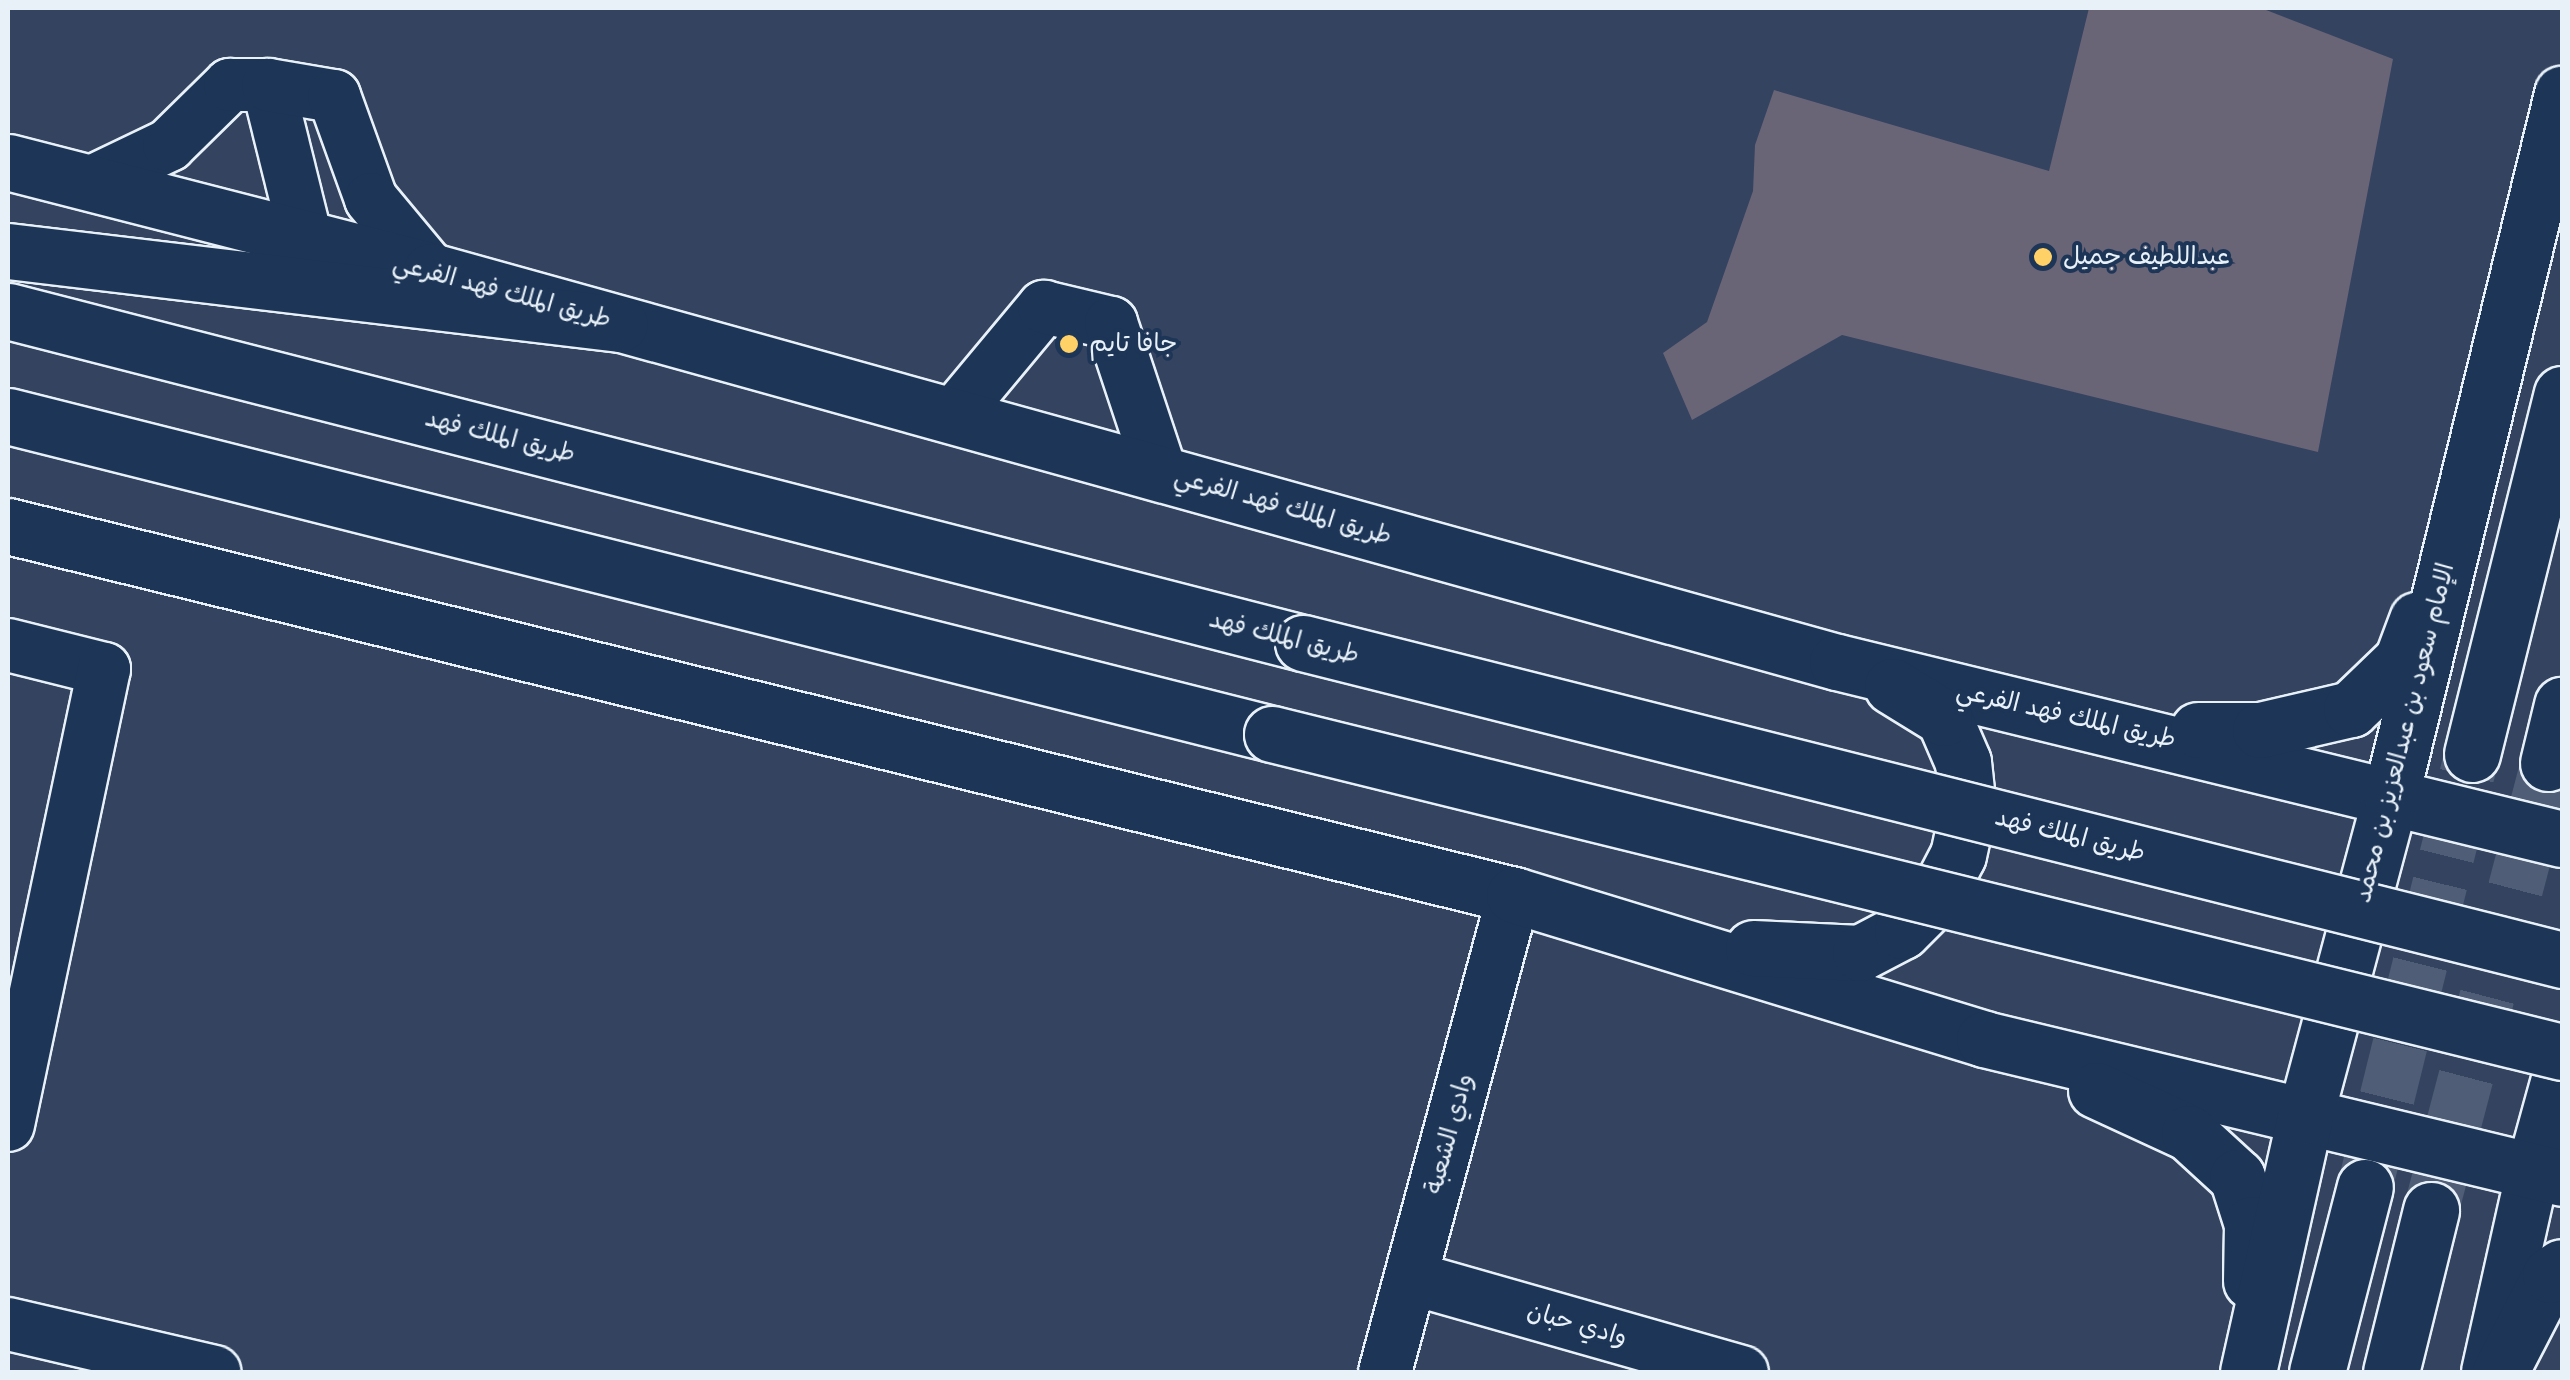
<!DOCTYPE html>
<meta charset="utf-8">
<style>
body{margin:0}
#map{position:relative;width:2570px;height:1380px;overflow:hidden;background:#344360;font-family:"Balsamiq Sans","Playpen Sans Arabic",sans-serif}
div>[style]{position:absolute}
.building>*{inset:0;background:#696476}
.major-tunnel>*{height:55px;margin-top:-27.5px;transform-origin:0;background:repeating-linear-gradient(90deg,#4f5d77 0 55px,transparent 0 83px)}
.roads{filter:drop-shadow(2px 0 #e8f1f8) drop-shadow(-2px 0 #e8f1f8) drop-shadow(0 2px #e8f1f8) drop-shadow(0 -2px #e8f1f8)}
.minor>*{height:52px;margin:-26px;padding:0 26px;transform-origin:26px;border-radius:26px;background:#1d3557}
.major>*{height:55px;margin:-27.5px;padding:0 27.5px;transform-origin:27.5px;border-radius:27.5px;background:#1d3557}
.highway>*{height:55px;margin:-27.5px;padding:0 27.5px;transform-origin:27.5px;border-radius:27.5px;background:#1d3557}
.bridges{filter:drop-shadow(2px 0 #e8f1f8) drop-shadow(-2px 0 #e8f1f8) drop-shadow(0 2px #e8f1f8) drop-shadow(0 -2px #e8f1f8)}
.highway-bridge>*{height:55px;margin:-27.5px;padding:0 27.5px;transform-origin:27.5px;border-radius:27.5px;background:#1d3557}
.dots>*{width:28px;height:28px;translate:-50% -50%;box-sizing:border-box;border:5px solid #1d3557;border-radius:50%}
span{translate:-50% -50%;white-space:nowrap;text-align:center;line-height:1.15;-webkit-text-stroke:8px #1d3557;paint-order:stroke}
.poi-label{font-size:25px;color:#e8f1f8}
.left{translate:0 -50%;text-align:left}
.street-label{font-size:25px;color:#e8f1f8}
.frame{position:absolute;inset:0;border:10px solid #e8f1f8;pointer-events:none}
</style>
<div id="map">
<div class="building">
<i style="clip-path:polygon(2089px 8px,2261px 8px,2393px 59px,2318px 452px,1842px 335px,1692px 420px,1663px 353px,1707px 322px,1753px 191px,1755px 145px,1774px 90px,2049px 171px)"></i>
</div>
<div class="major-tunnel">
<i style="left:2367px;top:1178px;width:437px;rotate:-76.1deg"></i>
<i style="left:2431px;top:1210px;width:462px;rotate:-75.3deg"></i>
</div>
<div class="roads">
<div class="minor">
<i style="left:268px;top:85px;width:159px;rotate:76.1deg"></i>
<i style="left:90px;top:183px;width:88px;rotate:-25.7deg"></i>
<i style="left:169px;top:145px;width:86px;rotate:-44.5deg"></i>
<i style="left:230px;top:85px;width:38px"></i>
<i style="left:268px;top:85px;width:67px;rotate:9.5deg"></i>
<i style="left:334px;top:96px;width:109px;rotate:70.2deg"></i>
<i style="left:371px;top:199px;width:94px;rotate:50.2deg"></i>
<i style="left:954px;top:415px;width:141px;rotate:-50.2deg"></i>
<i style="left:1044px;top:307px;width:69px;rotate:13.4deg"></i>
<i style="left:1111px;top:323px;width:158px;rotate:71.6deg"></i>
<i style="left:8px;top:645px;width:99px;rotate:14deg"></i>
<i style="left:104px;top:669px;width:466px;rotate:101.9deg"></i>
<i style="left:1411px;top:1278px;width:344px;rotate:15.9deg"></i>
<i style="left:8px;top:1324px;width:212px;rotate:13.1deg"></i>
<i style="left:1385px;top:1372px;width:494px;rotate:-74.9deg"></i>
<i style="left:2488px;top:1372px;width:207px;rotate:-77.4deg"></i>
<i style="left:2533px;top:1170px;width:109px;rotate:-74.6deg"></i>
</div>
<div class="major">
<i style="left:8px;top:162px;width:437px;rotate:14.4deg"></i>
<i style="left:431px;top:271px;width:1459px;rotate:15.54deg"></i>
<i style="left:1837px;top:662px;width:746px;rotate:13.72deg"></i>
<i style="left:8px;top:526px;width:1551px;rotate:13.77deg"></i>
<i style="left:1514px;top:895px;width:492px;rotate:17deg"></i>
<i style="left:1984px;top:1039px;width:594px;rotate:13.52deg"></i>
<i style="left:2198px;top:730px;width:62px"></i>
<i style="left:2260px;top:730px;width:93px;rotate:-13deg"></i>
<i style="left:2351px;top:709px;width:71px;rotate:-43.9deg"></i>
<i style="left:2402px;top:660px;width:43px;rotate:-69.4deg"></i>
<i style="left:2472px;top:754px;width:371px;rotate:-76deg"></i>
<i style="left:2548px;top:763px;width:60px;rotate:-76.4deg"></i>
<i style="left:1753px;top:948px;width:107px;rotate:2.7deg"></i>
<i style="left:1860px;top:953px;width:47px;rotate:-27.6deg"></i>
<i style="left:1902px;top:931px;width:48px;rotate:-45deg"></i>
<i style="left:1936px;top:897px;width:47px;rotate:-62.4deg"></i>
<i style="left:1958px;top:855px;width:47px;rotate:-77.7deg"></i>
<i style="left:1968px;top:809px;width:47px;rotate:-96.1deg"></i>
<i style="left:1963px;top:762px;width:48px;rotate:-113.4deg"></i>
<i style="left:1944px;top:718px;width:61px;rotate:-148.4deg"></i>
<i style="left:2096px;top:1090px;width:102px;rotate:24.8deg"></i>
<i style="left:2189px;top:1133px;width:65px;rotate:42.5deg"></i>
<i style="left:2237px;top:1177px;width:49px;rotate:72.3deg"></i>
<i style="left:2252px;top:1224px;width:57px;rotate:91deg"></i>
<i style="left:2248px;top:1372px;width:262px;rotate:-77.4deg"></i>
<i style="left:2305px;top:1116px;width:332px;rotate:-75deg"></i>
<i style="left:2391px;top:795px;width:722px;rotate:-76.29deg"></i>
<i style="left:2317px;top:1372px;width:191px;rotate:-75.5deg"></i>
<i style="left:2391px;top:1372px;width:167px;rotate:-76.1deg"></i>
<i style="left:2500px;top:1372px;width:109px;rotate:-62.7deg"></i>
<i style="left:2550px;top:1275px;width:14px;rotate:-34deg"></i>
</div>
<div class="highway">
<i style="left:8px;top:251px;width:616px;rotate:6.8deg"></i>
<i style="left:8px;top:311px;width:1337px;rotate:14.38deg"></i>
<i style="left:8px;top:416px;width:1303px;rotate:14.12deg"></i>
</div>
</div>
<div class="bridges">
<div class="highway-bridge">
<i style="left:1303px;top:643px;width:1298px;rotate:14.13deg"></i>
<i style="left:1272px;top:734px;width:1329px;rotate:13.85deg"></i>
</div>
</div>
<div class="dots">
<i style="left:2043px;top:257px;background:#ffd166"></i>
<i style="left:1069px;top:344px;background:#ffd166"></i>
</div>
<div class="poi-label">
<span class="left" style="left:2063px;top:257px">عبداللطيف جميل</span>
<span class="left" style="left:1089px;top:344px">جافا تايم</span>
</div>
<div class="street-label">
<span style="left:502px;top:292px;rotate:15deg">طريق الملك فهد الفرعي</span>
<span style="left:500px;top:437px;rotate:14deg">طريق الملك فهد</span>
<span style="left:1283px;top:507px;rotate:16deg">طريق الملك فهد الفرعي</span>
<span style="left:1284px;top:638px;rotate:14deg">طريق الملك فهد</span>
<span style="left:2066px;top:716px;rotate:13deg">طريق الملك فهد الفرعي</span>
<span style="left:2405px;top:733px;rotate:-76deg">الإمام سعود بن عبدالعزيز بن محمد</span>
<span style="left:2070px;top:836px;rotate:14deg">طريق الملك فهد</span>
<span style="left:1450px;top:1134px;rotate:-75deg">وادي الشعبة</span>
<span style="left:1577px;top:1325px;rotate:16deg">وادي حبان</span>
</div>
<div class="frame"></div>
</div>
